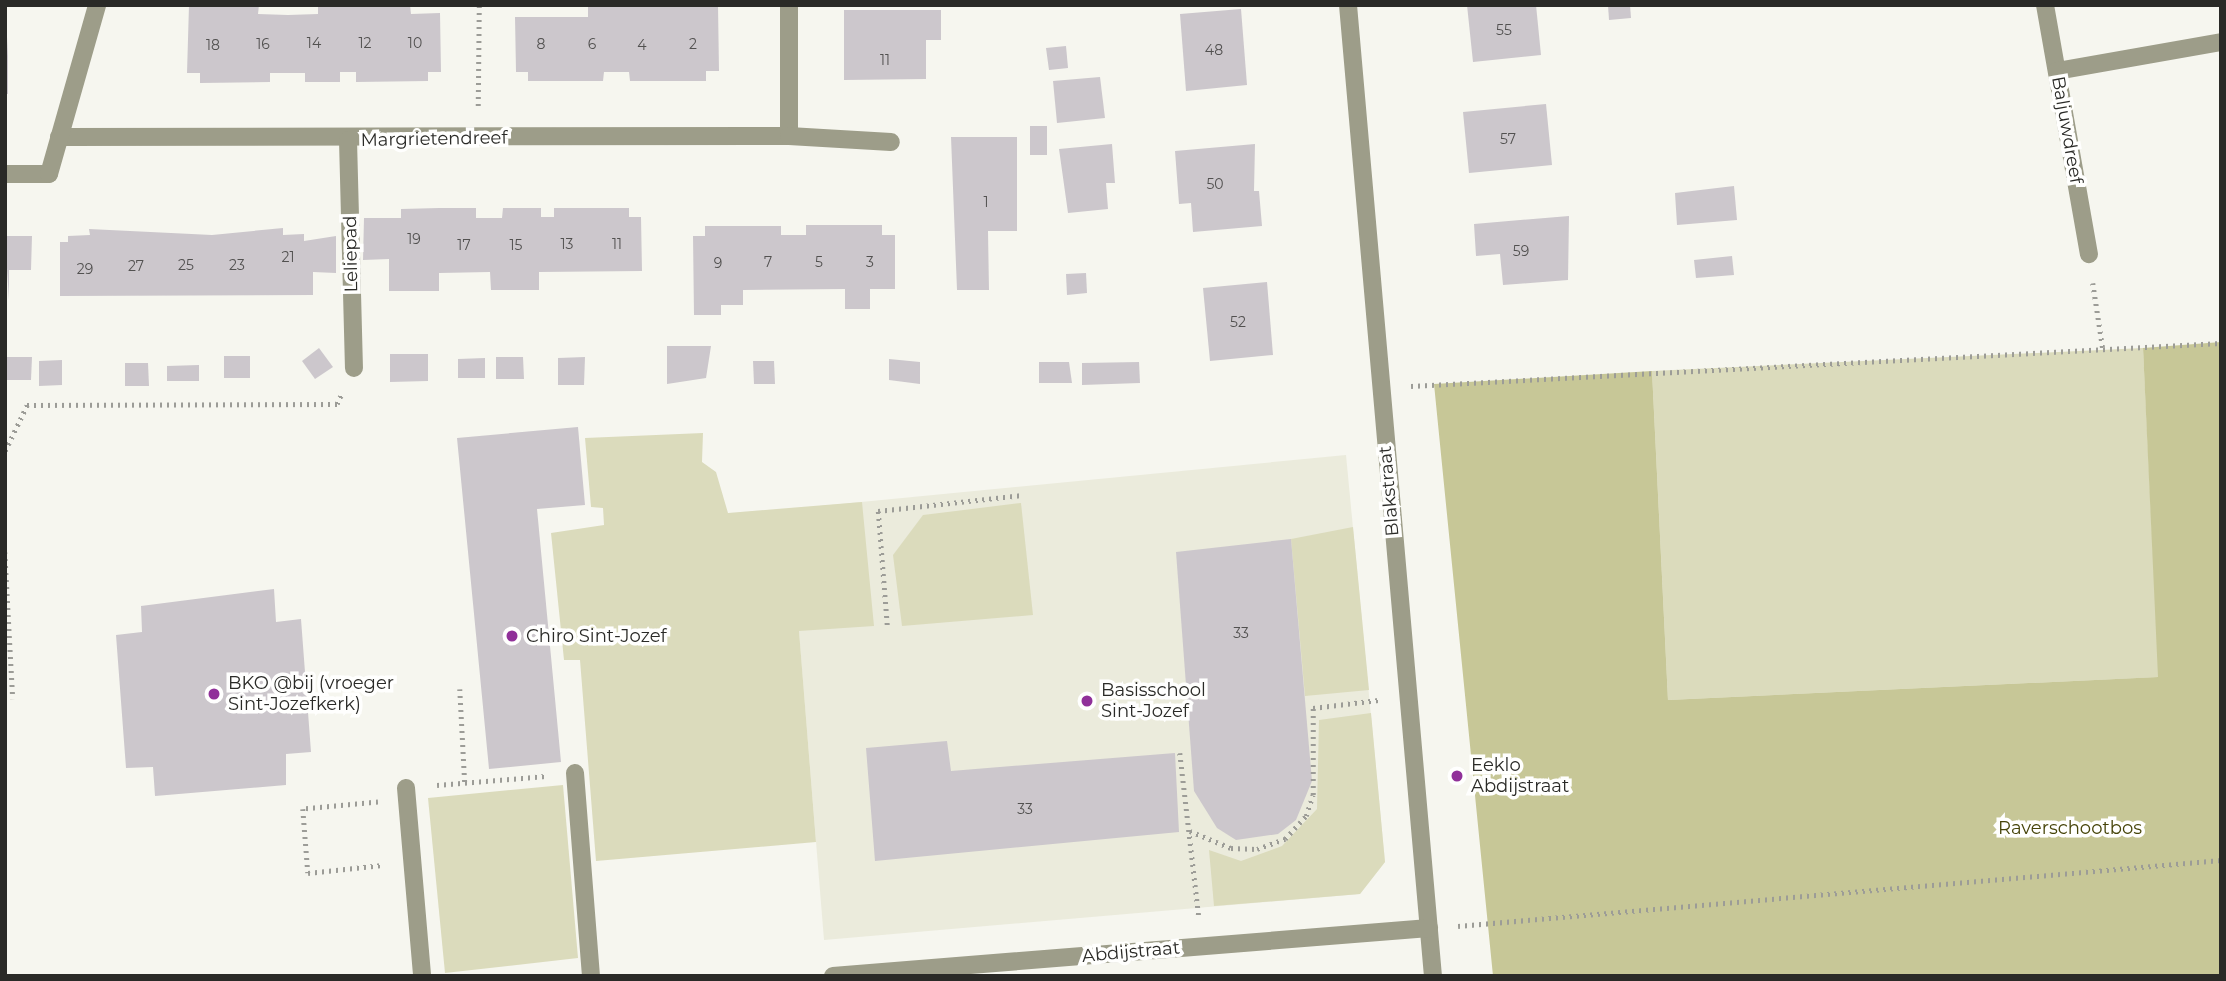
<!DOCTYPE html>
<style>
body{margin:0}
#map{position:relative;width:2226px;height:981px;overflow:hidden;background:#f6f6ef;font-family:Montserrat,sans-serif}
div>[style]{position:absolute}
.built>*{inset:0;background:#ebebdc}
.green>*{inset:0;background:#dbdbbc}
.forest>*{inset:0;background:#c7c797}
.building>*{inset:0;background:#ccc7cc}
.path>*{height:4.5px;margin-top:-2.25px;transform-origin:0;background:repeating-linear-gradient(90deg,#9c9c97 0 2px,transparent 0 7px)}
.lane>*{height:18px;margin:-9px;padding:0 9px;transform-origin:9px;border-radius:9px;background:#9d9d89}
.street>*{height:18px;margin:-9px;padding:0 9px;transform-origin:9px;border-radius:9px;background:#9d9d89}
.dots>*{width:19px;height:19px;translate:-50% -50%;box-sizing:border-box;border:4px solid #fffffe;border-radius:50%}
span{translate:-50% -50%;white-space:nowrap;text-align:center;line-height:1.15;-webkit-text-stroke:7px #fffffe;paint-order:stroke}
.number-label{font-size:14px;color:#525150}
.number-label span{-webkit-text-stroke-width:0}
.street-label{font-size:18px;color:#2a2a27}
.poi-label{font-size:18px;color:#2a2a27}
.left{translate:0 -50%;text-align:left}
.park-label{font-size:18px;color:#464409}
.frame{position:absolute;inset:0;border:7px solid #2a2a27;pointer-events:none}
</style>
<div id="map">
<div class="built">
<i style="clip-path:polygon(1346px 455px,1385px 862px,1360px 894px,824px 940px,789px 509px)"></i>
</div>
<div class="green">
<i style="clip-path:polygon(2143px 348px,2159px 677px,1668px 700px,1652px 371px)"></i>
<i style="clip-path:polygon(703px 433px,702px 462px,716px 472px,728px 513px,862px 502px,874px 626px,799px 631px,816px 842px,596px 861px,580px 660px,564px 660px,551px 533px,604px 525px,603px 508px,591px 507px,585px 438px)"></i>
<i style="clip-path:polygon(1021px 503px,1033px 615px,902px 626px,893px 555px,923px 515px)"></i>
<i style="clip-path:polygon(1353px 527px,1369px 690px,1305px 696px,1291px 539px)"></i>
<i style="clip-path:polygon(1371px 713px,1385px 862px,1360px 894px,1214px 906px,1209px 850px,1241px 861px,1282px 846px,1317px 809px,1319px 720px)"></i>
<i style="clip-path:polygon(563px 785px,578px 958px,445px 973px,428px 798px)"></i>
</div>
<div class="forest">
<i style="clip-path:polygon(2221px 342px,2221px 976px,1493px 976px,1434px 384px,1652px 371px,1668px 700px,2158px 677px,2143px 348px)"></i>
</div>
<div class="building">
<i style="clip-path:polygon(189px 5px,259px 5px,258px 14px,288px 15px,318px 14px,318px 5px,410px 5px,411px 14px,440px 13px,441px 72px,428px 72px,428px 81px,356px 82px,356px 72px,340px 72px,340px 82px,305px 82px,305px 73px,270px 73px,270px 82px,200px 83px,200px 73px,187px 73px)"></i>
<i style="clip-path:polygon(588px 5px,718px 5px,719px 71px,706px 71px,706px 81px,630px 81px,629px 72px,604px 72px,603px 81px,528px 81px,528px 72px,516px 72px,515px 17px,588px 17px)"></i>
<i style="clip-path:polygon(1467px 5px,1536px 5px,1541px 55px,1473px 62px)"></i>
<i style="clip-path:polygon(1608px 5px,1630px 5px,1631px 18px,1609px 20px)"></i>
<i style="clip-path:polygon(1241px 9px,1247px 85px,1186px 91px,1180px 14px)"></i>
<i style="clip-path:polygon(844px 10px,941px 10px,941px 40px,926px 40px,926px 79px,844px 80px)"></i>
<i style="clip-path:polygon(8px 37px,8px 94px,5px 94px)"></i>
<i style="clip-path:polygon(1066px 46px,1068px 68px,1049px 70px,1046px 48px)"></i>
<i style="clip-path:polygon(1100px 77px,1105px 118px,1057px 123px,1053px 81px)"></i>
<i style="clip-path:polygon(1546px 104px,1552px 165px,1469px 173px,1463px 112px)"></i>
<i style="clip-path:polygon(1030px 126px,1047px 126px,1047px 155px,1030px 155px)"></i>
<i style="clip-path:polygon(951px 137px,1017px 137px,1017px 231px,988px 231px,989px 290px,957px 290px)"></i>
<i style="clip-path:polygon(1112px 144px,1115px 183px,1106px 183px,1108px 209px,1068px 213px,1059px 149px)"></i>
<i style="clip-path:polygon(1255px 144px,1254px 191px,1259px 191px,1262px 226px,1193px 232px,1191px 203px,1179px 204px,1175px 151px)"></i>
<i style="clip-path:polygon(1734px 186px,1737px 220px,1677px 225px,1675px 193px)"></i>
<i style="clip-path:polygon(439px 208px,476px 208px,476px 218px,502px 218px,503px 208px,541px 208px,541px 217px,554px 217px,554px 208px,629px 208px,629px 217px,641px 217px,642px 271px,539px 272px,539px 290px,491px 290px,490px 272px,439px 273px,439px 291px,389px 291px,389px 259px,363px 260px,364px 218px,401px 218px,401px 209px)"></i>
<i style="clip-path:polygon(1569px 216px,1568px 280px,1503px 285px,1500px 254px,1476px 256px,1474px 224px)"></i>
<i style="clip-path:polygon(806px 225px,882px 225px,882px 235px,895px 235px,895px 289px,870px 289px,870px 309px,845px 309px,845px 289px,743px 290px,743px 305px,721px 305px,721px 315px,694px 315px,693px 236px,705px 236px,705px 226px,781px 226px,781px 235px,806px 235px)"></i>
<i style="clip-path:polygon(283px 228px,283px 235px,304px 234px,304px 241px,336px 236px,336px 273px,313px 272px,313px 295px,60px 296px,60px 242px,68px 242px,68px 236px,90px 235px,89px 229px,212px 235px)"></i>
<i style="clip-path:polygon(5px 236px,32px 236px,31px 270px,9px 270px,9px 300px)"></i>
<i style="clip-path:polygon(1732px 256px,1734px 275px,1696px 278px,1694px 260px)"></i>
<i style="clip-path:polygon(1086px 273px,1087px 293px,1067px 295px,1066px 274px)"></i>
<i style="clip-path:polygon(1267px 282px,1273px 355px,1210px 361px,1203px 288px)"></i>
<i style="clip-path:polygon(667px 346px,711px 346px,706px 378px,667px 384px)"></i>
<i style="clip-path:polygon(319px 348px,333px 367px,315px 379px,302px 361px)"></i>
<i style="clip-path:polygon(390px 354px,428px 354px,428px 381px,390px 382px)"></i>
<i style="clip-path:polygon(224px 356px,250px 356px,250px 378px,224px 378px)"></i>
<i style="clip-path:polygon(5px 357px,32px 357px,31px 380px,5px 380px)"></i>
<i style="clip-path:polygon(496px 357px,523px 357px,524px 379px,496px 379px)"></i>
<i style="clip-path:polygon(585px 357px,584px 385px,558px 385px,558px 358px)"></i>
<i style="clip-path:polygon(485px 358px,485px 378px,458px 378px,458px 359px)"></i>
<i style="clip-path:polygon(889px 359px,920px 362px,920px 384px,889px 380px)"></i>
<i style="clip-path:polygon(62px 360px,62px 385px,39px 386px,39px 361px)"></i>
<i style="clip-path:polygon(753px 361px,774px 361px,775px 384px,754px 384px)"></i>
<i style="clip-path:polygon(1039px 362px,1069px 362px,1072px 383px,1039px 383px)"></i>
<i style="clip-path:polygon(1139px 362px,1140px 383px,1082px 385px,1082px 363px)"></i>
<i style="clip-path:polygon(125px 363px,148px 363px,149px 386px,125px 386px)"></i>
<i style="clip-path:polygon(199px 365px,199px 381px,167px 381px,167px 366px)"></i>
<i style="clip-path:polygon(578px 427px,585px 505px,537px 509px,561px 762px,489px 769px,457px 438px)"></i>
<i style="clip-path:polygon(1291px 539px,1312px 781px,1296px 820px,1278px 834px,1236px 840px,1217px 828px,1194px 791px,1176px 552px)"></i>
<i style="clip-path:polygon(274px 589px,276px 622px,301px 619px,311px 752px,286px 754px,286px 785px,155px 796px,153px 767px,126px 768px,116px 635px,142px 632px,141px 606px)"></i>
<i style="clip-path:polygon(947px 741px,951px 771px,1175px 753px,1179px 832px,875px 861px,866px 748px)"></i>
</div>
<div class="path">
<i style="left:478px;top:106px;width:101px;rotate:-89.4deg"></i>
<i style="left:2093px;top:283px;width:67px;rotate:81.4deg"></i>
<i style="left:1411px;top:386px;width:811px;rotate:-3.04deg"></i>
<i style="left:5px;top:451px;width:51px;rotate:-64.4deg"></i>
<i style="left:27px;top:405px;width:310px;rotate:-0.2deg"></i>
<i style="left:337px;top:404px;width:10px;rotate:-66deg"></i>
<i style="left:5px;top:552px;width:147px;rotate:86.9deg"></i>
<i style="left:887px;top:625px;width:114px;rotate:-94.5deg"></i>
<i style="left:878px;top:511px;width:145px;rotate:-6.3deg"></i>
<i style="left:460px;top:689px;width:94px;rotate:87deg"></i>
<i style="left:1180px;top:753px;width:166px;rotate:83.4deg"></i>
<i style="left:437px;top:785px;width:109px;rotate:-4.7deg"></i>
<i style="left:378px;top:802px;width:75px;rotate:174.7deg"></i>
<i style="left:303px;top:809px;width:64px;rotate:85.5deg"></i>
<i style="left:308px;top:873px;width:75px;rotate:-6.1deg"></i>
<i style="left:1190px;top:831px;width:44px;rotate:22.5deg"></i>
<i style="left:1231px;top:848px;width:26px;rotate:2deg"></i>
<i style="left:1257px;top:849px;width:30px;rotate:-20deg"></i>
<i style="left:1285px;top:839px;width:31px;rotate:-48deg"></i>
<i style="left:1306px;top:816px;width:22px;rotate:-72deg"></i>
<i style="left:1313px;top:795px;width:87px;rotate:-90deg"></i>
<i style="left:1313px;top:708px;width:66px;rotate:-6.9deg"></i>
<i style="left:1458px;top:926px;width:766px;rotate:-4.94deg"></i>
</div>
<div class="lane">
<i style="left:575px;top:773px;width:204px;rotate:85.5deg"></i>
<i style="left:406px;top:788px;width:189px;rotate:85.1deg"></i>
</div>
<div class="street">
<i style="left:1348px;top:5px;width:975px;rotate:85deg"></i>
<i style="left:2045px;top:5px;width:253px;rotate:80deg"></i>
<i style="left:2057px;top:71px;width:167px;rotate:-10deg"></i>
<i style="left:789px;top:136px;width:131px;rotate:-90deg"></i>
<i style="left:59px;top:137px;width:730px;rotate:-0.08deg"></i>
<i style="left:789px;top:136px;width:102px;rotate:3.4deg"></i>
<i style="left:348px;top:140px;width:228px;rotate:88.5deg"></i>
<i style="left:5px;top:174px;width:44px"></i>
<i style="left:49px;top:174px;width:176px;rotate:-74.1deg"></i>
<i style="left:833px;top:976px;width:598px;rotate:-4.6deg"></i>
</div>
<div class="dots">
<i style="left:512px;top:636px;background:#903099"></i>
<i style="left:214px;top:694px;background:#903099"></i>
<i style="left:1087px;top:701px;background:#903099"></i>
<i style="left:1457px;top:776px;background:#903099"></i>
</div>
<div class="number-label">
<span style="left:1504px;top:30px">55</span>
<span style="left:314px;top:43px">14</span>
<span style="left:365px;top:43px">12</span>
<span style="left:415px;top:43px">10</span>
<span style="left:263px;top:44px">16</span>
<span style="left:541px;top:44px">8</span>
<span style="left:592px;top:44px">6</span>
<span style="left:693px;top:44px">2</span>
<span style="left:213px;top:45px">18</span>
<span style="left:642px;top:45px">4</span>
<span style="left:1214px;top:50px">48</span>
<span style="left:885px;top:60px">11</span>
<span style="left:1508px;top:139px">57</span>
<span style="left:1215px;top:184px">50</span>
<span style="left:986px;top:202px">1</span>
<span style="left:414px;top:239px">19</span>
<span style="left:567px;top:244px">13</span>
<span style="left:617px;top:244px">11</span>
<span style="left:464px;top:245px">17</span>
<span style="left:516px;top:245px">15</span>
<span style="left:1521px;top:251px">59</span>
<span style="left:288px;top:257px">21</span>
<span style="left:768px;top:262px">7</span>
<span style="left:819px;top:262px">5</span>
<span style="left:870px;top:262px">3</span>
<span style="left:718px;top:263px">9</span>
<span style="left:186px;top:265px">25</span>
<span style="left:237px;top:265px">23</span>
<span style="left:136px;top:266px">27</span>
<span style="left:85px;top:269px">29</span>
<span style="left:1238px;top:322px">52</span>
<span style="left:1241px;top:633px">33</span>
<span style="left:1025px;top:809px">33</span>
</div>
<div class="street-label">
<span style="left:2067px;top:130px;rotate:80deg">Baljuwdreef</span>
<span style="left:434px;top:139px;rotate:-1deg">Margrietendreef</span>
<span style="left:351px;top:254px;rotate:-91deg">Leliepad</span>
<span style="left:1389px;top:491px;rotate:-95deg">Blakstraat</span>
<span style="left:1131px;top:952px;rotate:-5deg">Abdijstraat</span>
</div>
<div class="poi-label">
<span class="left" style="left:526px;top:636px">Chiro Sint-Jozef</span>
<span class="left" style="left:228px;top:694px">BKO @bij (vroeger<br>Sint-Jozefkerk)</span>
<span class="left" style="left:1101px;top:701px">Basisschool<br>Sint-Jozef</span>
<span class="left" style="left:1471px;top:776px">Eeklo<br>Abdijstraat</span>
</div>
<div class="park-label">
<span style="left:2070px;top:828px">Raverschootbos</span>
</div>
<div class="frame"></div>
</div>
